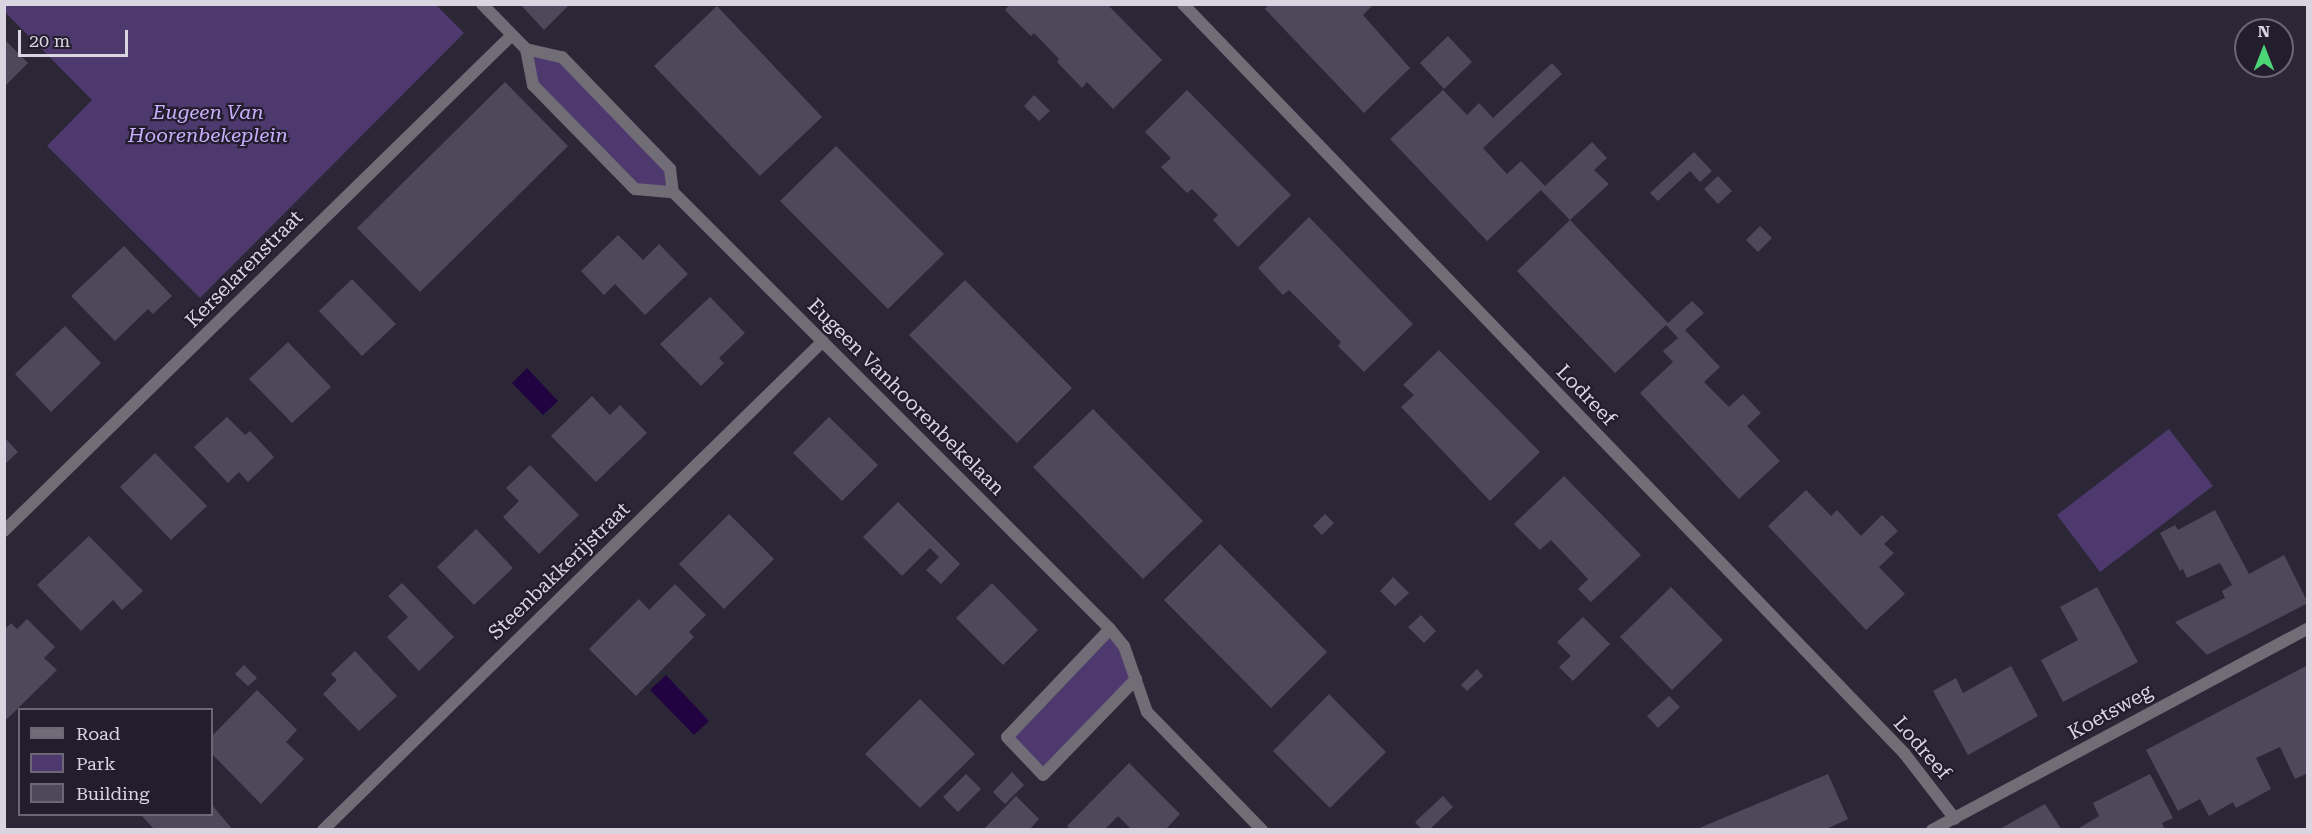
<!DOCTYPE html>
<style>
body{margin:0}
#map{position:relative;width:2312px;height:834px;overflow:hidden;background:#2c2737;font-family:"Roboto Serif",serif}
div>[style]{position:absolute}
.green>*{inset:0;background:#4d396d}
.water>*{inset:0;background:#220341}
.building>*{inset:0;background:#4e485b}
.minor>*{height:12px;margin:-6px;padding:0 6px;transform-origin:6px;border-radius:6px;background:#706d76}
span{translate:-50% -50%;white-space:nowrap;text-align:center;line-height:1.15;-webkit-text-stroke:4.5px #231d2d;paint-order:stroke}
.park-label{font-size:20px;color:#caaffc;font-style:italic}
.street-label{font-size:20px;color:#d8d5e0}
.frame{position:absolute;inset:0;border:6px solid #d8d5e0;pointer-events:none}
.legend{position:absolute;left:18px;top:708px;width:195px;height:108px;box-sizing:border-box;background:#231d2d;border:2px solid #6b6775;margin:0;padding:8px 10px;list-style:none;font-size:18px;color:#d8d5e0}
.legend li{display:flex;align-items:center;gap:12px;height:30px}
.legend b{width:30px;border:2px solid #6b6775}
.north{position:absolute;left:2234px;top:18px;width:60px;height:60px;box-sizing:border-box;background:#231d2d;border:2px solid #6b6775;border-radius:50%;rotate:0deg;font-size:16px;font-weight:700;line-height:24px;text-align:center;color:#d8d5e0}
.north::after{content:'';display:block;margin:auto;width:21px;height:27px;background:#4cd676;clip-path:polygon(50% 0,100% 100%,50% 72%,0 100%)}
.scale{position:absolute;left:18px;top:30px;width:110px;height:27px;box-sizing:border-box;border:3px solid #d8d5e0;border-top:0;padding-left:8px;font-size:18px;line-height:21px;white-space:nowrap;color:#d8d5e0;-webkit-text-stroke:4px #231d2d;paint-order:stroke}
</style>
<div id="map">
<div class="green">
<i style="clip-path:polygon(4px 5px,436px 5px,464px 33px,200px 298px,47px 146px,92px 100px,5px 12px)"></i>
<i style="clip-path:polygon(526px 49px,562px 57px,670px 169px,673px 192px,635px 189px,533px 85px)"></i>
<i style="clip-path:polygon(2169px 429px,2213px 486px,2100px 572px,2057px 515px)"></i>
<i style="clip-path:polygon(1110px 629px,1136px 679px,1043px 775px,1007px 737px)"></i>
</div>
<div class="water">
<i style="clip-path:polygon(527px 368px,558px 401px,543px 415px,512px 383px)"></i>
<i style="clip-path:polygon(666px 675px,709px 721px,694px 735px,650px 690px)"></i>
</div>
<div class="building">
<i style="clip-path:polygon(520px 4px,570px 4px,544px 30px)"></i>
<i style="clip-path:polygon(1010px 4px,1107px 4px,1162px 60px,1113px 109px,1087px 82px,1082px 88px,1057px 62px,1059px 59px,1034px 33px,1031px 36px,1005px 10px)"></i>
<i style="clip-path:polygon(1269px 4px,1374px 4px,1363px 15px,1410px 68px,1364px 113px,1265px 9px)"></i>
<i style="clip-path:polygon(717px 6px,822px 117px,760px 176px,654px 66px)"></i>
<i style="clip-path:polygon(1448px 36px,1472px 62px,1444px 89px,1420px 63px)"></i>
<i style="clip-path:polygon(4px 39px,28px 63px,4px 87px)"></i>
<i style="clip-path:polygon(1552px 63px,1562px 74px,1483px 148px,1507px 174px,1521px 161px,1545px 186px,1592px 142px,1607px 158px,1594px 170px,1609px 184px,1570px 220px,1541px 190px,1487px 241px,1390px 139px,1443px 90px,1467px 115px,1479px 103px,1493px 118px)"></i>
<i style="clip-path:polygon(505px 82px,568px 146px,420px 292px,357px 228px)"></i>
<i style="clip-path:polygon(1187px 90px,1291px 195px,1238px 247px,1213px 220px,1218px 215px,1192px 189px,1187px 193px,1161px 167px,1171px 158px,1145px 132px)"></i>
<i style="clip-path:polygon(1034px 95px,1050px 111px,1039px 121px,1024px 106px)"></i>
<i style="clip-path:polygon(836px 146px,944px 254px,888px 309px,780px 201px)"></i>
<i style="clip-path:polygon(1694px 152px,1712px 171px,1700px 182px,1690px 171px,1658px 201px,1650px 193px)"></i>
<i style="clip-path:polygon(1718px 176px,1732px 191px,1718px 204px,1704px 189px)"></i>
<i style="clip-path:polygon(1309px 217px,1413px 324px,1364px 372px,1338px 346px,1341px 342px,1289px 290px,1283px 295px,1258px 268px)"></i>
<i style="clip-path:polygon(1570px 220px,1668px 323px,1692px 301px,1704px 313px,1685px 330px,1720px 367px,1704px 382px,1729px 407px,1743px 394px,1761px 413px,1747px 426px,1780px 461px,1739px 499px,1640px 393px,1673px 362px,1663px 351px,1678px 338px,1666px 325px,1615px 373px,1517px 271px)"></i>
<i style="clip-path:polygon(1760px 226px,1772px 238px,1758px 252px,1746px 240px)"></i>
<i style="clip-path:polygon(618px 235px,643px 260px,659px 244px,688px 274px,645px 315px,615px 284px,604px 295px,581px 271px)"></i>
<i style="clip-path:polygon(124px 246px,172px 296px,153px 314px,148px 309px,115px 341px,71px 296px)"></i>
<i style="clip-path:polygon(352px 279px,396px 324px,362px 356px,319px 311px)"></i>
<i style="clip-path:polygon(965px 280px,1072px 388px,1017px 443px,909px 335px)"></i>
<i style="clip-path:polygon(710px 297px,745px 333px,719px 358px,724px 363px,701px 386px,660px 344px)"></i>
<i style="clip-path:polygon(65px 326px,101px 363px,51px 412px,15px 374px)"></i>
<i style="clip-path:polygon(288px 342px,331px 387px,292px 423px,249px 379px)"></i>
<i style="clip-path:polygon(1439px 350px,1540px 452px,1490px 501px,1401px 407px,1414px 395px,1403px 385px)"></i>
<i style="clip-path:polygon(592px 396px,610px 415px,620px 405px,647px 433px,596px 482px,551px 436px)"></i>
<i style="clip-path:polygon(1093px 409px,1203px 521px,1143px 579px,1033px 467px)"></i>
<i style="clip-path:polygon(227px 417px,245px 435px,250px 431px,274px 457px,248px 482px,239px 472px,228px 483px,194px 447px)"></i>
<i style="clip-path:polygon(829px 417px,878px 465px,842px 501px,793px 453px)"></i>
<i style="clip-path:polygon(5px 438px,18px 452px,5px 464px)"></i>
<i style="clip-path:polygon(155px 453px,207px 506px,171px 540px,120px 487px)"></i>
<i style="clip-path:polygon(530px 465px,579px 515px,539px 554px,503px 517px,519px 501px,506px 488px)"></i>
<i style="clip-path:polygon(1564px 476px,1641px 555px,1591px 602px,1578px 589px,1588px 579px,1551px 540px,1540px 550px,1514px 524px)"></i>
<i style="clip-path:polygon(1806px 490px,1831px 516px,1837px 510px,1861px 536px,1882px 515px,1898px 531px,1884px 544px,1894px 553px,1879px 567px,1905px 594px,1866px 630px,1768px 526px)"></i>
<i style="clip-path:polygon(898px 502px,960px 564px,941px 584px,926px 570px,939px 557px,930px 548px,902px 576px,863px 537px)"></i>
<i style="clip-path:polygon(2215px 510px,2249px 574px,2284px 555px,2308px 603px,2207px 655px,2175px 622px,2225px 598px,2222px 591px,2232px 585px,2220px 563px,2187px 578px,2183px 569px,2180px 571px,2160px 533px,2175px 525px,2178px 530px)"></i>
<i style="clip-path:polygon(729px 514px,774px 559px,724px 609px,679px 564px)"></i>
<i style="clip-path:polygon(1325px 514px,1334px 523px,1322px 535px,1313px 526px)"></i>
<i style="clip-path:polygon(476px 529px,513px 568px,474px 605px,437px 567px)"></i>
<i style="clip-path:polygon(89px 536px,143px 591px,122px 610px,113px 600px,81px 631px,37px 585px)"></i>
<i style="clip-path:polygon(1220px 544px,1327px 652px,1271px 708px,1164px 600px)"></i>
<i style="clip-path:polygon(1393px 577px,1409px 593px,1395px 606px,1380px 591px)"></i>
<i style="clip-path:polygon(402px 583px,454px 637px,419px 671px,387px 637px,408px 617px,388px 596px)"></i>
<i style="clip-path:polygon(992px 583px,1038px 630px,1003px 665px,956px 618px)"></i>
<i style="clip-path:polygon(675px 584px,706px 615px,689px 632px,694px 637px,636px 696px,589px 649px,639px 599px,649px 610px)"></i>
<i style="clip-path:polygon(1671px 587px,1723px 640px,1672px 690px,1620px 637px)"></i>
<i style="clip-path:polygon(2097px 587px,2138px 662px,2063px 702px,2041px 660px,2078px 640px,2060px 607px)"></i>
<i style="clip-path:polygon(1421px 615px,1436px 631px,1424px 643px,1408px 627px)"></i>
<i style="clip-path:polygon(1583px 617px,1610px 644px,1573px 681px,1559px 667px,1571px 656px,1557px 642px)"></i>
<i style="clip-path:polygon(27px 619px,55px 647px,44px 658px,57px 670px,7px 719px,4px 717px,4px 630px,11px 623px,17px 629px)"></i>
<i style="clip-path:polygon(355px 651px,397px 696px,359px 731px,323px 694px,337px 680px,331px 674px)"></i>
<i style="clip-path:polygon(244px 665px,257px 678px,248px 686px,235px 674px)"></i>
<i style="clip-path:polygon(2308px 665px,2308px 773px,2295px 779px,2280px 747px,2256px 758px,2271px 789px,2236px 808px,2233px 802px,2209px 816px,2200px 799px,2178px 811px,2146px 750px)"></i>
<i style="clip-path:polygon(2011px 666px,2038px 716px,1968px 755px,1933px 691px,1956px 678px,1963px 693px)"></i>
<i style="clip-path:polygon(1477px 669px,1483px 676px,1467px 691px,1461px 685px)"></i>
<i style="clip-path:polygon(257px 690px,297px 730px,286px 742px,304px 759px,261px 804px,212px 754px,212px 736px)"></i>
<i style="clip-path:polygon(1329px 694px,1386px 752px,1330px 808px,1273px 751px)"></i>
<i style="clip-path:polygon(1669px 696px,1680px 707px,1658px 728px,1647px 716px)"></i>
<i style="clip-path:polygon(920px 699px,975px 754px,920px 808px,865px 754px)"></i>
<i style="clip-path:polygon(1129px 763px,1180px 814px,1165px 830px,1132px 830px,1118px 816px,1104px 830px,1071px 830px,1067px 826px)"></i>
<i style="clip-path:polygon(1012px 772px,1024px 785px,1005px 804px,993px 792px)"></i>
<i style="clip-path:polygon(966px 774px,981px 789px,958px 812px,943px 797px)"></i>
<i style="clip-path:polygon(1828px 774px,1848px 819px,1824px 830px,1697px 829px)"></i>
<i style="clip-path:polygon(2150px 774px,2173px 818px,2162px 823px,2165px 830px,2076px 830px,2099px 816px,2093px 803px)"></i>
<i style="clip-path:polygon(1016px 796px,1039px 819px,1029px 830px,983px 830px)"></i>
<i style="clip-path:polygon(1443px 796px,1453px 807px,1429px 830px,1422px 830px,1415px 822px)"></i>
<i style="clip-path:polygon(2045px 804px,2062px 830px,1998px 830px,2021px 817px)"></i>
<i style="clip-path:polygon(212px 805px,233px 830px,155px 830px,140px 814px,212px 814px)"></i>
</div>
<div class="minor">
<i style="left:482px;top:4px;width:63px;rotate:45.6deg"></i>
<i style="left:526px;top:49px;width:37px;rotate:13deg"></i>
<i style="left:562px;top:57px;width:156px;rotate:46deg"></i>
<i style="left:670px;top:169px;width:23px;rotate:83deg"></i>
<i style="left:673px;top:192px;width:618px;rotate:45deg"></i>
<i style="left:1110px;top:629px;width:22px;rotate:51deg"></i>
<i style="left:1124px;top:646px;width:70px;rotate:70.8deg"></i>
<i style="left:1147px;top:712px;width:165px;rotate:45.7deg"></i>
<i style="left:1183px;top:4px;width:1040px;rotate:46.09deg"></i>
<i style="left:1904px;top:753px;width:83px;rotate:52.3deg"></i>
<i style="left:526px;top:49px;width:37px;rotate:79deg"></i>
<i style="left:533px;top:85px;width:146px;rotate:45.6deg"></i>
<i style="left:635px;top:189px;width:38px;rotate:5deg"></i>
<i style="left:4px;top:531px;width:710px;rotate:-44.32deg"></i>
<i style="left:1110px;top:629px;width:149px;rotate:133.6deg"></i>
<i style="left:1007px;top:737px;width:52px;rotate:46.5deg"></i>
<i style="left:1043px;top:775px;width:134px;rotate:-45.9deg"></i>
<i style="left:323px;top:830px;width:699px;rotate:-44.36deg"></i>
<i style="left:1932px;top:830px;width:427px;rotate:-28.2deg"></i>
</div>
<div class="park-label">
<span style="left:208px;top:124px">Eugeen Van<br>Hoorenbekeplein</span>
</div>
<div class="street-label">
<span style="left:244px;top:269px;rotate:-45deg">Kerselarenstraat</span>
<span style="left:1586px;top:395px;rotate:46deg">Lodreef</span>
<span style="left:906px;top:397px;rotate:45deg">Eugeen Vanhoorenbekelaan</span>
<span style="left:559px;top:571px;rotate:-44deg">Steenbakkerijstraat</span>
<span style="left:2110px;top:712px;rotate:-29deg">Koetsweg</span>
<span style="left:1922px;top:748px;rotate:49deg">Lodreef</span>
</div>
<div class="frame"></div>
<ul class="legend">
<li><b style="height:8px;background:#706d76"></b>Road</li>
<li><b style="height:16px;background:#4d396d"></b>Park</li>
<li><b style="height:16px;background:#4e485b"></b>Building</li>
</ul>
<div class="north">N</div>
<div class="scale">20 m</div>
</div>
